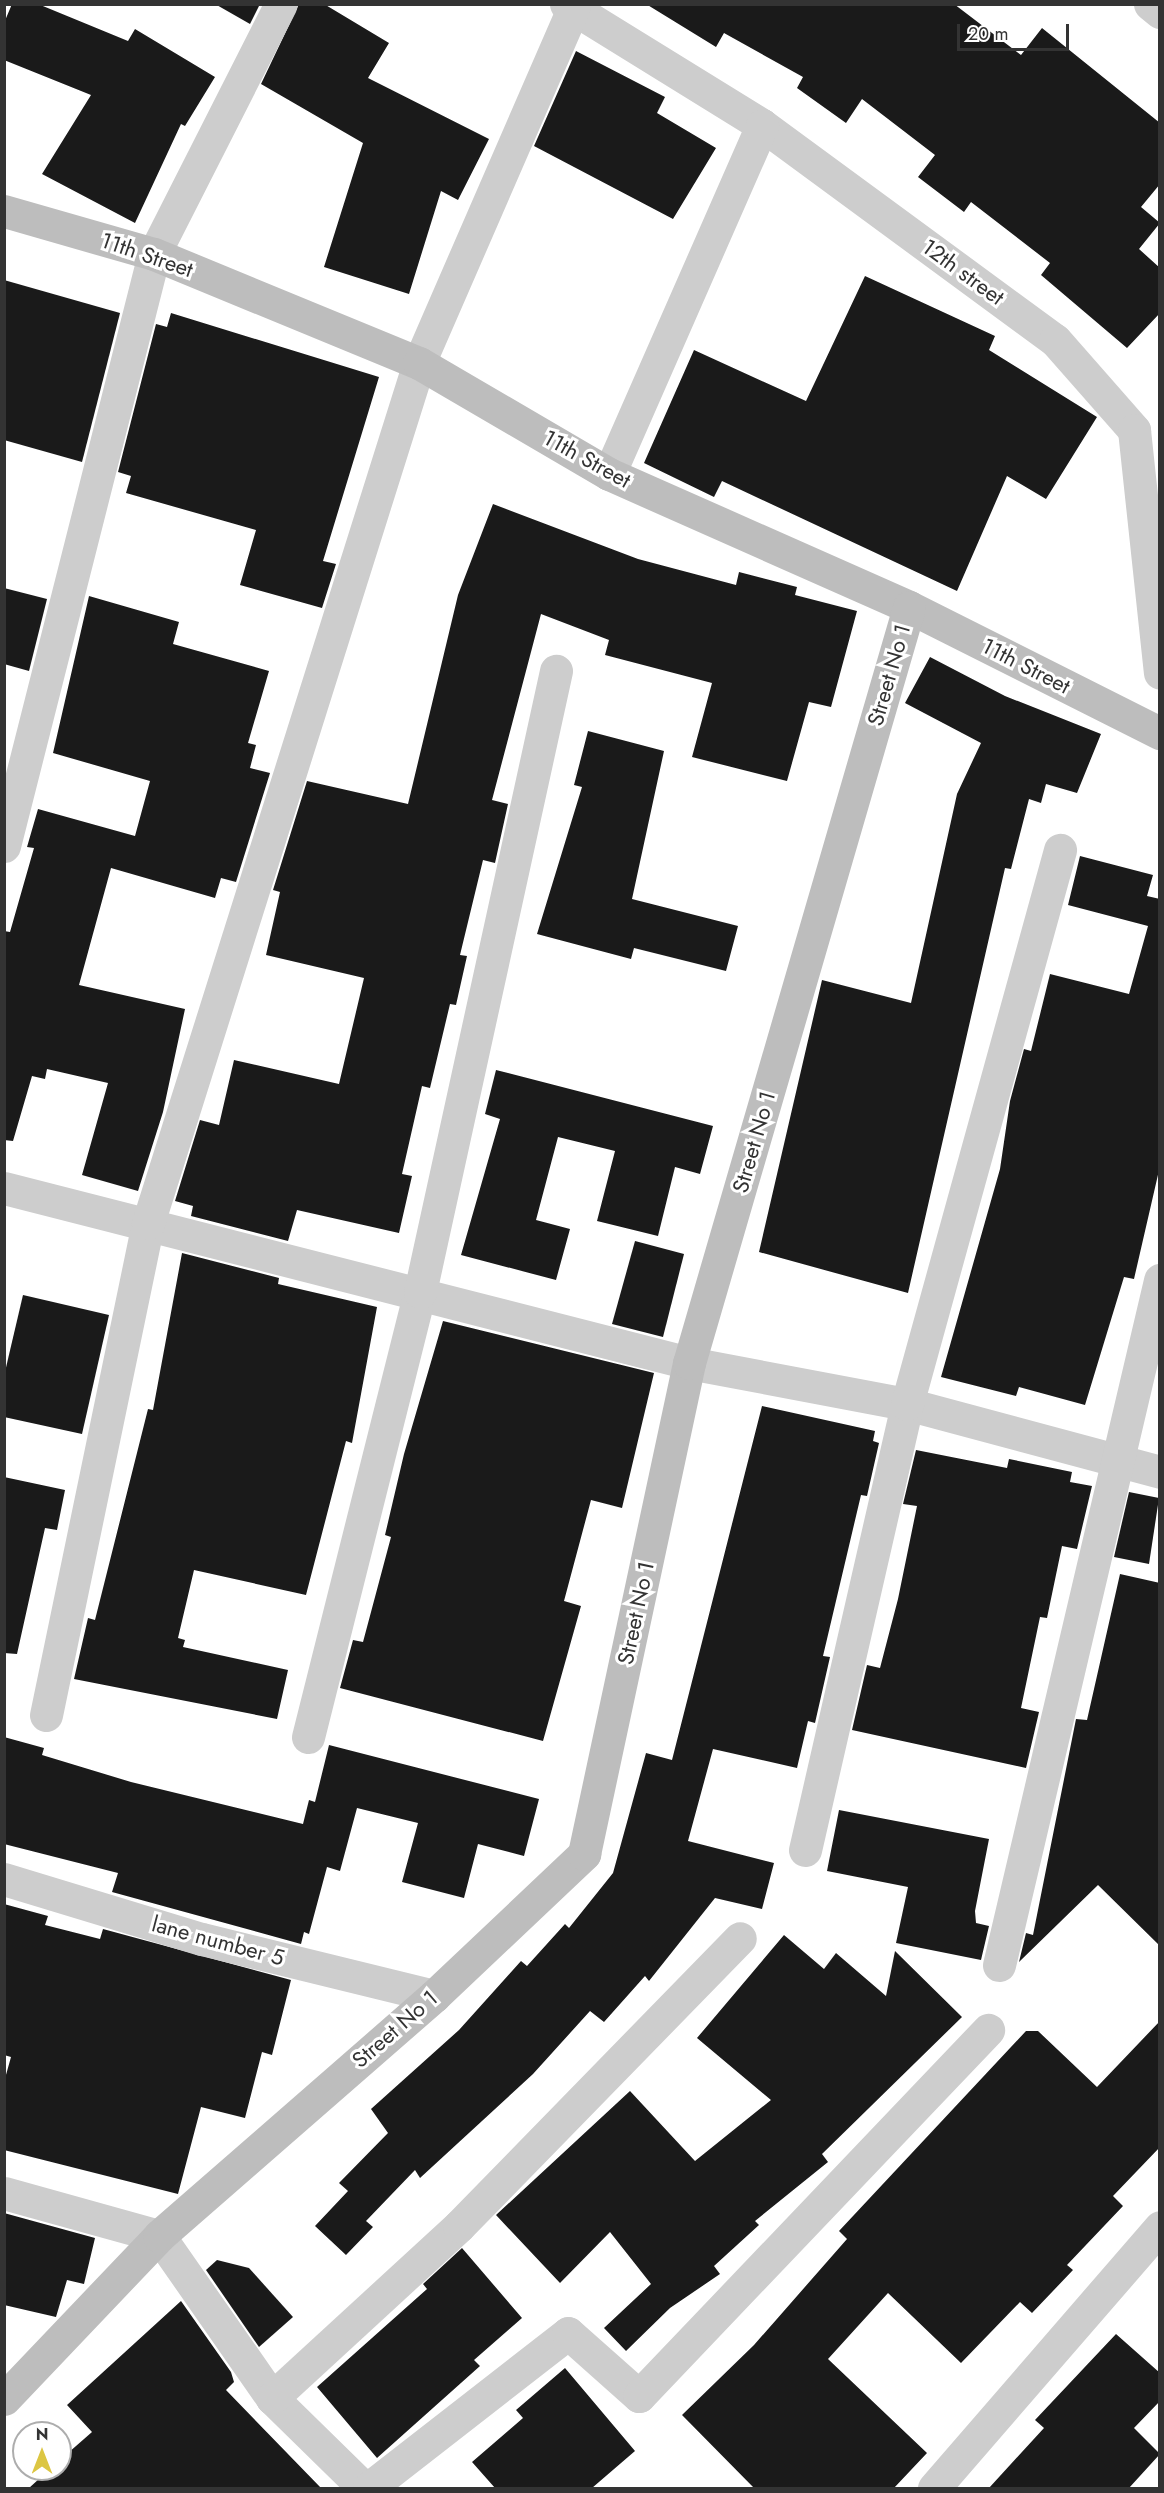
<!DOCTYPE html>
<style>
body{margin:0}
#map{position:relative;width:1164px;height:2493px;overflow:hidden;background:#fff;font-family:Jost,sans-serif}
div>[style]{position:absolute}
.building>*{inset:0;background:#1a1a1a}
.street>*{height:33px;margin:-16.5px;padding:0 16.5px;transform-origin:16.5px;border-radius:16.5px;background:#cdcdcd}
.secondary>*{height:33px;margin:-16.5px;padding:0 16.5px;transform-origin:16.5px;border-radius:16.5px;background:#bdbdbd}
span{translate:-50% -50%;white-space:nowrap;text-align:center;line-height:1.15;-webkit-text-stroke:6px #fff;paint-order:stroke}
.street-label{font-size:22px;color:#333}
.frame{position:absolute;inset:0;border:6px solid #333;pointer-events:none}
.north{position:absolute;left:12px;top:2421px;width:60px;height:60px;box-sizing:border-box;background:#fff;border:2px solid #adadad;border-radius:50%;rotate:0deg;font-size:16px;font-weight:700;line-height:24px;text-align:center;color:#333}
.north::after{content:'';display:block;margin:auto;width:21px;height:27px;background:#dcc643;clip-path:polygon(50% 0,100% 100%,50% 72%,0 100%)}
.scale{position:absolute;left:957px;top:24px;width:112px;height:27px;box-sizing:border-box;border:3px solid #333;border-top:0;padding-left:8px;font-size:18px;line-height:21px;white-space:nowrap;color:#333;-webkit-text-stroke:4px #fff;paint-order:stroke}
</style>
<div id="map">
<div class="building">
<i style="clip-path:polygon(12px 4px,38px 4px,128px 41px,135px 29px,215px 77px,185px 126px,181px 124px,135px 223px,42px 174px,91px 95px,4px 60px,4px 23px)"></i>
<i style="clip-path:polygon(215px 4px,260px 4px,250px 24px)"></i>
<i style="clip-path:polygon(299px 4px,324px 4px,389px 43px,368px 78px,489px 139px,458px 200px,441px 191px,409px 294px,324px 267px,363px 143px,261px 84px)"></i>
<i style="clip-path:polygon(646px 4px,954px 4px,1021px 55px,1042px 28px,1160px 123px,1160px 184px,1141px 207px,1160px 223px,1139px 249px,1160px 268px,1160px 313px,1127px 348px,1041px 275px,1050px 263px,971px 202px,964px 212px,918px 177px,935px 155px,862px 99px,846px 123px,797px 88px,803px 77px,724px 33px,716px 47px)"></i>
<i style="clip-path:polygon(576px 51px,665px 97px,657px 113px,716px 148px,673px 219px,534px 146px)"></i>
<i style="clip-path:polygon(865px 276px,995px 336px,989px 350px,1097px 417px,1046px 499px,1007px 476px,957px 591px,722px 481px,714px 497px,644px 463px,694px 350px,806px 401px)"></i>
<i style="clip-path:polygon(4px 280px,120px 313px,82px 462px,4px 440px)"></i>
<i style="clip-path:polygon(171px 313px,379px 377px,323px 561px,336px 564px,322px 608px,240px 585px,256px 530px,126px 493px,131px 476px,118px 472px,156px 324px,167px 327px)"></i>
<i style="clip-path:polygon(493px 504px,638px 559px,736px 585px,739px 572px,797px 587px,795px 595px,857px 611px,831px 707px,809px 702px,787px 781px,692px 757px,712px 683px,605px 655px,609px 640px,541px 614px,492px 800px,508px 804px,495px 863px,483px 860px,460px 955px,467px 956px,456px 1005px,450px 1004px,430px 1088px,422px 1086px,402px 1174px,412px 1176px,399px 1233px,297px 1210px,288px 1241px,191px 1216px,193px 1206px,175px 1201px,200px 1120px,219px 1125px,234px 1060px,339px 1084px,364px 978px,266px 955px,280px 892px,273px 890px,307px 781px,408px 804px,458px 595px)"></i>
<i style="clip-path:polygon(4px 588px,47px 599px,29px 671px,4px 664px)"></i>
<i style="clip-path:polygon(89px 596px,179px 622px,173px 644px,269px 671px,248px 743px,256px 745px,250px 768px,270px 773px,236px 882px,221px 878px,215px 898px,111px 868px,79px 985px,185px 1009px,163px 1112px,138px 1191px,82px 1175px,108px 1083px,47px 1069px,45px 1079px,32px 1076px,13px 1141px,4px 1140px,4px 931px,10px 932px,34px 848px,27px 847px,38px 809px,135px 836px,150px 781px,53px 753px)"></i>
<i style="clip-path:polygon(930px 657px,1005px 696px,1101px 734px,1077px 793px,1046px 784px,1041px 803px,1029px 799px,1011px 869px,1005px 868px,908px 1293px,759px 1252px,822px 980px,911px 1003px,957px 794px,981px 743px,905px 703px)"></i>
<i style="clip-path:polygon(588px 731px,664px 751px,632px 899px,738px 926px,726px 971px,634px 948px,631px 959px,537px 934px,582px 787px,574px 785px)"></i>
<i style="clip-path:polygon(1080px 856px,1153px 875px,1147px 896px,1160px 899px,1160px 1166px,1134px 1279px,1124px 1277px,1085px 1405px,1019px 1387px,1016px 1396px,941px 1377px,1000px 1169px,1010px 1101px,1024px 1049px,1031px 1051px,1050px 974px,1129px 994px,1148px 926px,1068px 905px)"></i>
<i style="clip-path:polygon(496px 1070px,713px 1126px,700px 1174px,675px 1167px,658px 1236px,597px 1221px,615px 1151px,558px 1137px,536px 1220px,570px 1229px,556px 1280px,461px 1255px,500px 1119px,485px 1114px)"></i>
<i style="clip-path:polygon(635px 1241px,684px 1254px,663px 1337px,612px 1324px)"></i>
<i style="clip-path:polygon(182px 1253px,279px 1278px,278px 1284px,377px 1307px,352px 1443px,346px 1441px,306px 1595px,194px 1570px,178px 1638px,185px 1640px,183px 1647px,288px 1670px,277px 1719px,74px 1679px,88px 1618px,95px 1620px,148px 1409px,153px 1410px)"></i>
<i style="clip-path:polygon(23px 1295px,109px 1315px,82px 1434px,4px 1417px,4px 1376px)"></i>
<i style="clip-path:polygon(443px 1321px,654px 1373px,622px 1508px,591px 1500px,564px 1601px,581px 1606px,543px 1741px,340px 1688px,353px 1640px,363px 1642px,391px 1537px,385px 1535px,404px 1454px)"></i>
<i style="clip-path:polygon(762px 1406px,875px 1431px,873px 1441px,879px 1443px,867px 1496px,861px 1495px,823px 1656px,830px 1657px,815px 1723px,808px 1721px,797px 1768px,713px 1749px,688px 1841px,774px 1863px,762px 1909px,715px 1898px,649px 1981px,645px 1976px,604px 2022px,590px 2011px,533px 2074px,420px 2178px,415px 2170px,366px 2221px,373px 2227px,346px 2255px,315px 2226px,348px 2191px,339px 2183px,388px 2133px,371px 2109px,459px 2030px,521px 1961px,527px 1966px,565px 1924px,569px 1928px,613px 1873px,646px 1753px,672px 1760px)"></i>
<i style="clip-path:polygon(916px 1450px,1007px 1468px,1009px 1459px,1072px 1472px,1070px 1482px,1092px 1486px,1077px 1549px,1062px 1546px,1047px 1618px,1040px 1617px,1021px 1708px,1039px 1712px,1026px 1768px,852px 1730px,867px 1665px,880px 1668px,898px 1599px,917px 1506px,903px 1504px)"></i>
<i style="clip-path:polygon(4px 1477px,65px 1490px,57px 1530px,45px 1528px,17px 1654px,4px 1653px)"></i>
<i style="clip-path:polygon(1129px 1492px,1159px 1498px,1149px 1564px,1114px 1557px)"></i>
<i style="clip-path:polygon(1120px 1574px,1160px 1583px,1160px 1946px,1098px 1885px,1019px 1962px,1026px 1933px,1033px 1935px,1076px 1719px,1087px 1720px)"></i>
<i style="clip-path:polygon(4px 1737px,44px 1748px,42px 1755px,131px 1782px,303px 1824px,309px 1800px,315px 1802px,329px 1745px,539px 1799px,524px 1856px,478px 1844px,464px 1898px,402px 1882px,418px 1823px,357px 1808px,340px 1871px,327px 1867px,309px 1934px,304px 1932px,301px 1944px,112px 1892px,118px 1873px,4px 1844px)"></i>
<i style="clip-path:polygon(839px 1810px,989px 1839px,975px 1911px,976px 1923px,989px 1926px,981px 1960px,896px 1943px,908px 1887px,827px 1871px)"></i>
<i style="clip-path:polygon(4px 1904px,48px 1916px,45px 1925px,100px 1939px,103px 1929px,291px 1980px,272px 2055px,262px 2052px,245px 2118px,201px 2107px,178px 2194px,4px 2150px,4px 2082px,11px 2057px,4px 2055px)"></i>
<i style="clip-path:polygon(784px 1935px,824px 1969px,836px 1953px,886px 1996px,895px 1951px,962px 2017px,822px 2154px,828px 2162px,755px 2221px,759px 2225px,714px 2266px,720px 2274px,670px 2308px,626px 2351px,604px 2328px,651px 2284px,610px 2232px,560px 2283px,496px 2215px,630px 2091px,695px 2161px,771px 2100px,697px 2038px)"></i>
<i style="clip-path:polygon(1160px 2021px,1160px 2147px,1113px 2196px,1123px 2206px,1067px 2265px,1073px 2270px,1032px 2313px,1020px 2302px,961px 2363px,888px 2293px,828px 2359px,927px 2453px,894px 2488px,754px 2488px,682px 2415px,754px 2345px,847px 2239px,839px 2231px,1026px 2031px,1038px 2031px,1097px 2087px)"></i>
<i style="clip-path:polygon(4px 2213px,95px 2238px,84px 2284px,67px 2280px,56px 2317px,4px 2305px)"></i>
<i style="clip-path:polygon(462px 2248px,522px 2318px,474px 2360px,480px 2366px,377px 2458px,317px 2387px,427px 2289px,423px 2284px)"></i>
<i style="clip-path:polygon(217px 2260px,249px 2268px,293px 2317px,259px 2347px,206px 2270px)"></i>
<i style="clip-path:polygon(181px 2301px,231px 2372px,234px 2382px,226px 2390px,321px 2488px,29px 2488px,50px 2469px,60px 2469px,60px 2460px,92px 2432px,67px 2405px)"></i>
<i style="clip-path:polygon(1116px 2334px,1160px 2373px,1160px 2401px,1134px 2428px,1160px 2454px,1129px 2488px,989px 2488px,1044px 2428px,1035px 2420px)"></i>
<i style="clip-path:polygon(565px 2368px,635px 2451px,592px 2488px,495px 2488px,472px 2462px,523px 2418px,516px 2410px)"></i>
</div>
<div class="street">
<i style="left:566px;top:4px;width:230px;rotate:31.7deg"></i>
<i style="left:762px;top:125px;width:363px;rotate:36.3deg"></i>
<i style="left:1055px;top:340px;width:120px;rotate:48.7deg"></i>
<i style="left:1134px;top:430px;width:244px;rotate:83.9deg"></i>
<i style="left:1150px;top:4px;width:13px;rotate:39deg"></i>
<i style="left:609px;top:474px;width:381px;rotate:-66.3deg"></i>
<i style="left:4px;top:846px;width:611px;rotate:-75.78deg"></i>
<i style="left:154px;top:254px;width:280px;rotate:-63.1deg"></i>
<i style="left:4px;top:1188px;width:707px;rotate:14.33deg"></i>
<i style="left:689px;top:1363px;width:222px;rotate:10.7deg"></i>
<i style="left:907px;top:1404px;width:262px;rotate:15deg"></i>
<i style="left:46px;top:1715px;width:502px;rotate:-78.29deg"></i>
<i style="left:148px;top:1223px;width:902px;rotate:-72.51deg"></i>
<i style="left:419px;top:363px;width:387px;rotate:-66.5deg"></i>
<i style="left:308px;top:1737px;width:459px;rotate:-75.9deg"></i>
<i style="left:420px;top:1292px;width:636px;rotate:-77.65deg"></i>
<i style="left:805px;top:1850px;width:458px;rotate:-77.1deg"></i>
<i style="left:907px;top:1404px;width:575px;rotate:-74.56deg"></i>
<i style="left:4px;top:1879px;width:207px;rotate:16.9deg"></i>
<i style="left:202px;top:1939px;width:239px;rotate:13.8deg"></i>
<i style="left:999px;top:1965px;width:704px;rotate:-76.77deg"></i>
<i style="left:4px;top:2193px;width:161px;rotate:15.5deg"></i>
<i style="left:159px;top:2236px;width:198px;rotate:55.1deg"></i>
<i style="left:272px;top:2398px;width:129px;rotate:44.4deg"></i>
<i style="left:272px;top:2398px;width:254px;rotate:-42.6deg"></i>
<i style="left:459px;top:2226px;width:402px;rotate:-45.7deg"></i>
<i style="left:369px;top:2488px;width:252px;rotate:-37.9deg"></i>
<i style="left:568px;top:2333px;width:95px;rotate:41.6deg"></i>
<i style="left:639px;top:2396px;width:506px;rotate:-46.36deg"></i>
<i style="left:934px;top:2488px;width:345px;rotate:-49.1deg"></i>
</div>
<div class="secondary">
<i style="left:4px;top:211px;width:156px;rotate:16deg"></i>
<i style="left:154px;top:254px;width:287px;rotate:22.4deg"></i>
<i style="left:419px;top:363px;width:220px;rotate:30.3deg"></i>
<i style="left:609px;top:474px;width:328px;rotate:23.9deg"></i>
<i style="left:909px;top:607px;width:281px;rotate:26.7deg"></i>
<i style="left:4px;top:2399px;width:225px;rotate:-46.4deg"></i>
<i style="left:159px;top:2236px;width:365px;rotate:-41.1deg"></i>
<i style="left:434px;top:1996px;width:207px;rotate:-43.4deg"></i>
<i style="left:584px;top:1854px;width:502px;rotate:-77.93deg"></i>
<i style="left:689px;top:1363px;width:787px;rotate:-73.77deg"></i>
</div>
<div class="street-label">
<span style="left:147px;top:255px;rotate:19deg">11th Street</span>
<span style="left:963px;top:272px;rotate:36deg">12th street</span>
<span style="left:587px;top:459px;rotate:29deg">11th Street</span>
<span style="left:1026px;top:666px;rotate:27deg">11th Street</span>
<span style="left:889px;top:675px;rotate:-74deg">Street No 1</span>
<span style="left:754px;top:1142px;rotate:-74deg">Street No 1</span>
<span style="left:636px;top:1613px;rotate:-78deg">Street No 1</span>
<span style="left:218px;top:1941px;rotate:15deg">lane number 5</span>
<span style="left:395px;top:2029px;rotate:-41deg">Street No 1</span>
</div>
<div class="frame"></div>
<div class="north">N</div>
<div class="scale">20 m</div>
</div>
